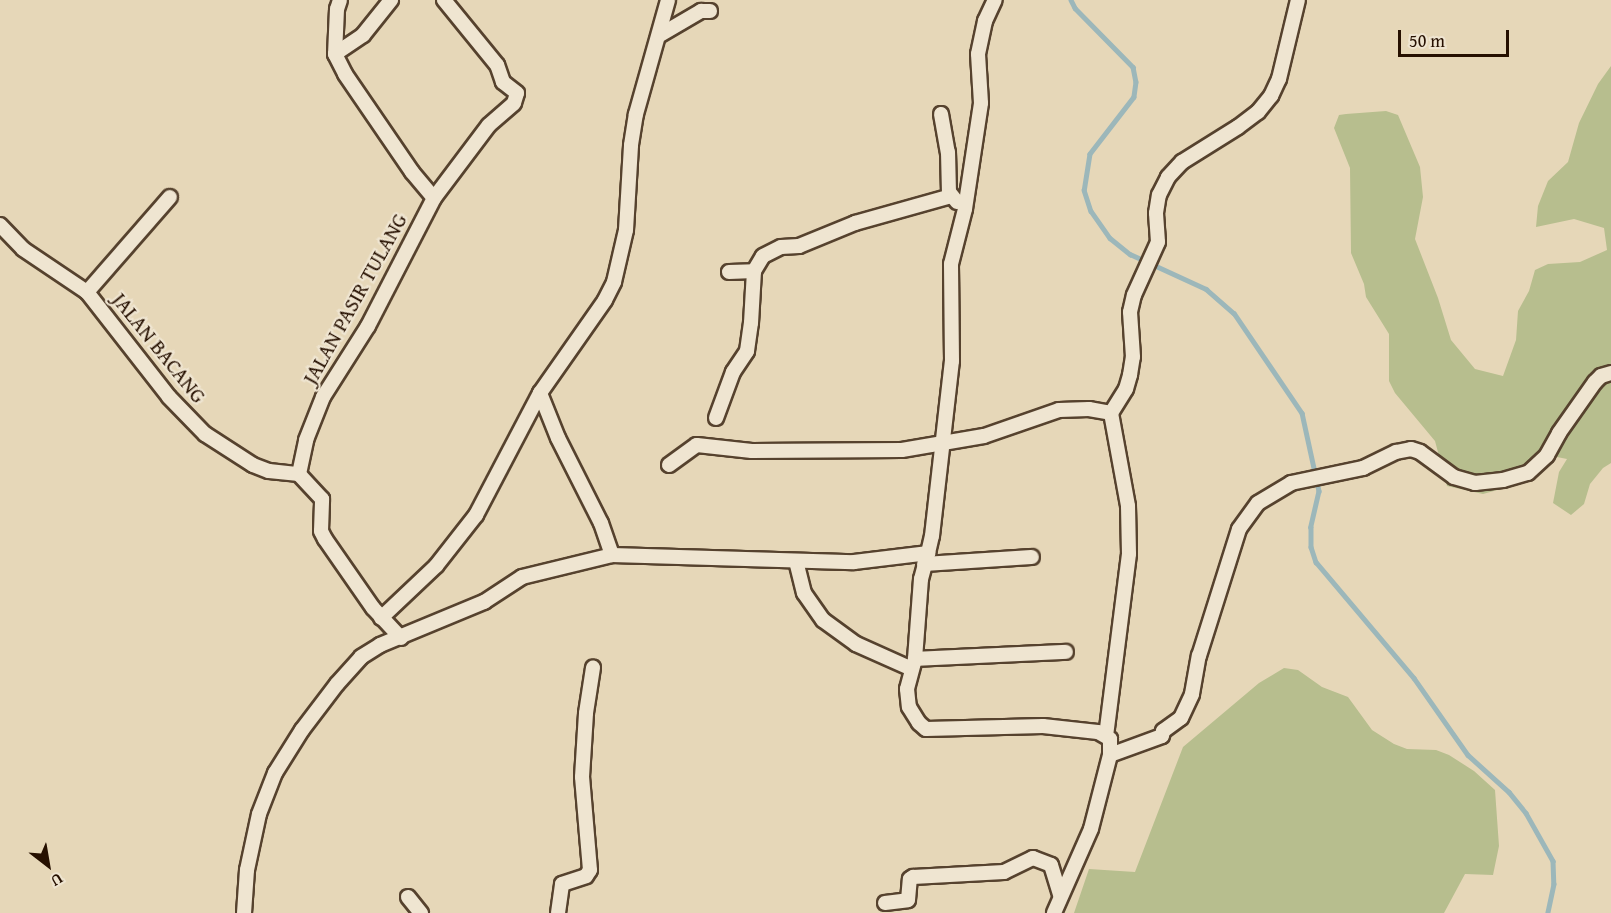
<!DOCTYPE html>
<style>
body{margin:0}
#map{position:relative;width:1611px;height:913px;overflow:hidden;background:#e6d7b8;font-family:"Gentium Book Plus",serif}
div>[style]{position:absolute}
.green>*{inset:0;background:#b7be8e}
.stream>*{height:4.5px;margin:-2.25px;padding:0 2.25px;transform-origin:2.25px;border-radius:2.25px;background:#9cb7ba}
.roads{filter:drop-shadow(2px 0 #56422e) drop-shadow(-2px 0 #56422e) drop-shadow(0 2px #56422e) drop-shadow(0 -2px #56422e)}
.minor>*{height:14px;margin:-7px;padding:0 7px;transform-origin:7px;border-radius:7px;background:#efe5d1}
span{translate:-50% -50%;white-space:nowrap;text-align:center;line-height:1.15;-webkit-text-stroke:4.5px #efe5d1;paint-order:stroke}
.street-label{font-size:21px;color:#261000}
.north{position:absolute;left:18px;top:835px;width:60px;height:60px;-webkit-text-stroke:4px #efe5d1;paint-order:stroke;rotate:149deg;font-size:16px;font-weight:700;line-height:24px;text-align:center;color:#261000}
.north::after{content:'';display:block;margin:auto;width:21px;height:27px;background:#261000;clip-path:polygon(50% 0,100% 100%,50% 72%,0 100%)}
.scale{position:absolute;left:1398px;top:30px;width:111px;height:27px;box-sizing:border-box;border:3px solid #261000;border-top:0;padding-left:8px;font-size:18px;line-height:21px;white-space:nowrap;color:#261000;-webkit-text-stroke:4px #efe5d1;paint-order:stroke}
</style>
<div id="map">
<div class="green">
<i style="clip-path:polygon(1611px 66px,1611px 463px,1603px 468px,1590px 484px,1584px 504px,1571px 515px,1553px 503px,1559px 472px,1567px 459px,1557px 457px,1526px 482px,1483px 494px,1447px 486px,1435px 441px,1395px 393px,1389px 381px,1389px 334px,1366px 297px,1364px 284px,1351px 253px,1350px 168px,1334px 128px,1339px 115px,1346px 114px,1386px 111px,1398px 115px,1420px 167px,1423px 197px,1415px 239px,1438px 298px,1451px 340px,1475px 369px,1503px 376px,1516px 340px,1518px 311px,1529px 291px,1535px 270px,1548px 264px,1580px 262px,1607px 250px,1604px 228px,1574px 219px,1536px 227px,1538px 206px,1548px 181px,1568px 162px,1579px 123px,1598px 84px)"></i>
<i style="clip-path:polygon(1284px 668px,1298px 670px,1322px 687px,1348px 697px,1372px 730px,1394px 744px,1407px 749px,1436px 750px,1449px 755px,1474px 771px,1495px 790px,1499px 846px,1493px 875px,1465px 874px,1444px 913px,1074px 913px,1089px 869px,1135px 872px,1183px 747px,1259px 683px)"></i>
</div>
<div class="stream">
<i style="left:1071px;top:0;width:9px;rotate:63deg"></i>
<i style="left:1075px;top:8px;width:83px;rotate:45.5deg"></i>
<i style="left:1133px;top:67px;width:15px;rotate:79deg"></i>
<i style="left:1136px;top:82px;width:15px;rotate:98deg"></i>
<i style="left:1134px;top:97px;width:72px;rotate:127.7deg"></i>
<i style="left:1090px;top:154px;width:36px;rotate:99deg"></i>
<i style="left:1084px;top:190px;width:22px;rotate:72deg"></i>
<i style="left:1091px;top:211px;width:33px;rotate:55deg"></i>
<i style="left:1110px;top:238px;width:26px;rotate:39deg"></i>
<i style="left:1130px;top:254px;width:84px;rotate:24.7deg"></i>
<i style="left:1206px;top:289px;width:37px;rotate:41deg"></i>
<i style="left:1234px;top:313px;width:121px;rotate:55.8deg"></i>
<i style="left:1302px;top:413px;width:80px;rotate:77.7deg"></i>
<i style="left:1319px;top:491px;width:37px;rotate:103deg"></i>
<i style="left:1311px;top:527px;width:20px;rotate:90deg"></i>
<i style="left:1311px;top:547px;width:16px;rotate:72deg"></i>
<i style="left:1316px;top:562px;width:152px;rotate:49.8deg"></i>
<i style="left:1414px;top:678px;width:94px;rotate:55deg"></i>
<i style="left:1468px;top:755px;width:55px;rotate:42.1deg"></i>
<i style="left:1509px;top:792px;width:27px;rotate:51deg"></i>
<i style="left:1526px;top:813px;width:55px;rotate:60.6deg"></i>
<i style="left:1553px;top:861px;width:23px;rotate:88deg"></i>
<i style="left:1554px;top:884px;width:30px;rotate:102deg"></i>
</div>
<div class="roads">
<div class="minor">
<i style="left:340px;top:0;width:9px;rotate:108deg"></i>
<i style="left:337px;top:9px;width:45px;rotate:92.5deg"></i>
<i style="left:335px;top:54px;width:22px;rotate:63deg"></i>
<i style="left:345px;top:74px;width:119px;rotate:55.6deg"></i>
<i style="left:412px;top:172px;width:34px;rotate:50deg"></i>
<i style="left:660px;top:35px;width:48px;rotate:-30.3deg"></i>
<i style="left:701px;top:11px;width:9px"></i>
<i style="left:335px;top:54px;width:34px;rotate:-34deg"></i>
<i style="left:363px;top:35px;width:45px;rotate:-51.3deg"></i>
<i style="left:941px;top:114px;width:39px;rotate:80deg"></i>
<i style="left:948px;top:152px;width:40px;rotate:88.6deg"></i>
<i style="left:949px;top:192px;width:13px;rotate:51deg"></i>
<i style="left:0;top:225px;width:33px;rotate:46deg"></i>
<i style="left:23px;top:249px;width:77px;rotate:33.9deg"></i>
<i style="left:87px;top:292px;width:133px;rotate:52deg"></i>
<i style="left:169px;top:397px;width:52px;rotate:45.8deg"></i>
<i style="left:205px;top:434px;width:57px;rotate:32.9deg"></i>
<i style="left:253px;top:465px;width:17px;rotate:21deg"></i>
<i style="left:269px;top:471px;width:30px;rotate:6deg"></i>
<i style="left:729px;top:272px;width:25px;rotate:-2deg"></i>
<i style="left:87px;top:292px;width:126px;rotate:-48.9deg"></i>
<i style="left:540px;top:393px;width:48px;rotate:68.2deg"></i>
<i style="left:558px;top:438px;width:95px;rotate:63.2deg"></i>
<i style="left:601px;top:523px;width:34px;rotate:71deg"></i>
<i style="left:1111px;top:413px;width:28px;rotate:-58deg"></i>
<i style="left:1126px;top:389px;width:15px;rotate:-74deg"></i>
<i style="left:1130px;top:375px;width:18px;rotate:-81deg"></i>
<i style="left:1133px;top:357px;width:45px;rotate:-93.8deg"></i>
<i style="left:1130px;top:312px;width:17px;rotate:-77deg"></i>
<i style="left:1134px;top:295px;width:58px;rotate:-65.6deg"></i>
<i style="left:1158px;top:242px;width:29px;rotate:-94deg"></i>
<i style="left:1156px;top:213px;width:18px;rotate:-81deg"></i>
<i style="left:1159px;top:195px;width:20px;rotate:-63deg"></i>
<i style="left:1168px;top:177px;width:21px;rotate:-47deg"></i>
<i style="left:1182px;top:162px;width:66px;rotate:-32deg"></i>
<i style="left:1238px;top:127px;width:25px;rotate:-37deg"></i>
<i style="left:1258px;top:112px;width:21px;rotate:-51deg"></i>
<i style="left:1271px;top:96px;width:19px;rotate:-65deg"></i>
<i style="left:1279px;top:79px;width:81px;rotate:-76.5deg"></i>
<i style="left:716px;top:418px;width:49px;rotate:-69.7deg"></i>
<i style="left:733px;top:372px;width:25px;rotate:-56deg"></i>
<i style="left:747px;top:351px;width:28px;rotate:-82deg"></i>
<i style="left:751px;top:323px;width:52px;rotate:-86.7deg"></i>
<i style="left:754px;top:271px;width:17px;rotate:-59deg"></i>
<i style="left:763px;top:256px;width:20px;rotate:-27deg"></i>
<i style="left:781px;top:247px;width:18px;rotate:-3deg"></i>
<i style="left:799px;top:246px;width:61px;rotate:-22.3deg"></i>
<i style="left:855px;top:223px;width:100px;rotate:-15.7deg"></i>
<i style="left:669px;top:465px;width:34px;rotate:-36deg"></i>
<i style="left:697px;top:445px;width:55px;rotate:6.2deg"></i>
<i style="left:752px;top:451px;width:150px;rotate:-0.4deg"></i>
<i style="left:902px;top:450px;width:83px;rotate:-9.7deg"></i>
<i style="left:984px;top:436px;width:79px;rotate:-19.1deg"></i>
<i style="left:1059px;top:410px;width:30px;rotate:-2deg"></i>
<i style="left:1089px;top:409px;width:22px;rotate:10deg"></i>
<i style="left:1111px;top:413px;width:95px;rotate:79.6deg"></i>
<i style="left:1128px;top:506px;width:48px;rotate:88.8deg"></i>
<i style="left:1129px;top:554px;width:182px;rotate:97.2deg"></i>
<i style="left:928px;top:553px;width:17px;rotate:-77deg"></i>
<i style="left:932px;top:536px;width:176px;rotate:-83.5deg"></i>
<i style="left:952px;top:361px;width:97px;rotate:-90.6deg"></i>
<i style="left:951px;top:264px;width:57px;rotate:-75.7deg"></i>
<i style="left:965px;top:209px;width:107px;rotate:-81.4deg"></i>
<i style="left:981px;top:103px;width:49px;rotate:-93.5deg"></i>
<i style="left:978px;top:54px;width:34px;rotate:-78deg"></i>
<i style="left:985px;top:21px;width:23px;rotate:-65deg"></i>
<i style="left:796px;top:561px;width:33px;rotate:76deg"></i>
<i style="left:804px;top:593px;width:33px;rotate:55deg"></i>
<i style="left:823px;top:620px;width:41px;rotate:36deg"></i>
<i style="left:856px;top:644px;width:61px;rotate:24.1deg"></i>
<i style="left:924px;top:564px;width:108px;rotate:-3.7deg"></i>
<i style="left:381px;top:618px;width:76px;rotate:-43.4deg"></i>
<i style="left:436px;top:566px;width:65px;rotate:-51.9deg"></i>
<i style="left:476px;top:515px;width:138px;rotate:-62.3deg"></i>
<i style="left:540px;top:393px;width:113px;rotate:-55deg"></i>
<i style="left:605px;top:300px;width:20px;rotate:-63deg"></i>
<i style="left:614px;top:282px;width:53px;rotate:-77deg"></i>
<i style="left:626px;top:230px;width:85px;rotate:-86.6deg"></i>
<i style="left:631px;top:145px;width:31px;rotate:-81deg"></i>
<i style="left:636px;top:114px;width:118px;rotate:-74.3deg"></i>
<i style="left:401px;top:638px;width:41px;rotate:-133deg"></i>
<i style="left:373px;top:608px;width:84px;rotate:-124.8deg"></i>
<i style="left:325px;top:539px;width:9px;rotate:-117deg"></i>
<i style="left:321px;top:531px;width:32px;rotate:-88deg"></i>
<i style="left:322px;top:499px;width:34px;rotate:-133deg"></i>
<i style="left:299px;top:474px;width:35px;rotate:-78deg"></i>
<i style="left:306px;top:440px;width:46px;rotate:-68.4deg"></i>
<i style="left:323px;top:397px;width:84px;rotate:-57.6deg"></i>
<i style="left:368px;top:326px;width:144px;rotate:-62.7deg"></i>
<i style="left:434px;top:198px;width:91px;rotate:-53deg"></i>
<i style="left:489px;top:125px;width:33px;rotate:-41deg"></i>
<i style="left:514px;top:103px;width:10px;rotate:-73deg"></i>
<i style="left:517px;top:93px;width:18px;rotate:-142deg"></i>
<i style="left:503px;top:82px;width:18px;rotate:-109deg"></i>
<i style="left:497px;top:65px;width:84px;rotate:-129.2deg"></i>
<i style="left:915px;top:659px;width:151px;rotate:-2.7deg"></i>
<i style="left:1110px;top:755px;width:55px;rotate:-20.1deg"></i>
<i style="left:1162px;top:736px;width:5px;rotate:-79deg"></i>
<i style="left:1163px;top:731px;width:22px;rotate:-36deg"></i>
<i style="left:1181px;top:718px;width:26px;rotate:-65deg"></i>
<i style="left:1192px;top:694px;width:39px;rotate:-80deg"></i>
<i style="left:1199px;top:656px;width:133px;rotate:-72.5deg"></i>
<i style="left:1239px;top:529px;width:32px;rotate:-54deg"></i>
<i style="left:1258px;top:503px;width:39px;rotate:-31deg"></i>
<i style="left:1291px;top:483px;width:74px;rotate:-11.8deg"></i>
<i style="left:1363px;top:468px;width:37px;rotate:-26deg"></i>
<i style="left:1396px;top:452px;width:15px;rotate:-11deg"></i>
<i style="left:1411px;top:449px;width:9px;rotate:18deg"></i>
<i style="left:1420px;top:452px;width:42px;rotate:36.3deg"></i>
<i style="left:1454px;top:477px;width:22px;rotate:16deg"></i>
<i style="left:1475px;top:483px;width:28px;rotate:-6deg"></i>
<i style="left:1503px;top:480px;width:26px;rotate:-16deg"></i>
<i style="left:1528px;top:473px;width:26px;rotate:-43deg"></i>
<i style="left:1547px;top:455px;width:25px;rotate:-61deg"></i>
<i style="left:1559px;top:433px;width:62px;rotate:-54.8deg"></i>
<i style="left:1595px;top:382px;width:8px;rotate:-45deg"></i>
<i style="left:1601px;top:376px;width:10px;rotate:-17deg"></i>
<i style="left:408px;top:897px;width:21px;rotate:51deg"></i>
<i style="left:885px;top:903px;width:23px;rotate:-7deg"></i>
<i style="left:908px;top:900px;width:21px;rotate:-85deg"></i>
<i style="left:910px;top:879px;width:4px;rotate:-34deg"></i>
<i style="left:913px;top:877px;width:91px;rotate:-3.1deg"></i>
<i style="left:1004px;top:872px;width:32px;rotate:-26deg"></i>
<i style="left:1033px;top:858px;width:19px;rotate:21deg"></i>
<i style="left:1051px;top:865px;width:31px;rotate:73deg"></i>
<i style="left:244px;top:913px;width:43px;rotate:-86deg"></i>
<i style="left:247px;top:870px;width:57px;rotate:-77.9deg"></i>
<i style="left:259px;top:814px;width:44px;rotate:-68.7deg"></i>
<i style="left:275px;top:773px;width:51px;rotate:-57.9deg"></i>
<i style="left:302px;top:730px;width:58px;rotate:-52.7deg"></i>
<i style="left:337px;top:684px;width:36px;rotate:-48deg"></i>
<i style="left:361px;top:657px;width:22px;rotate:-32deg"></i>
<i style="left:380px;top:645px;width:113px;rotate:-22.5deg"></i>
<i style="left:484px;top:602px;width:45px;rotate:-33.3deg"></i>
<i style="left:522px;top:577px;width:93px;rotate:-13.7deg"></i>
<i style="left:612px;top:555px;width:242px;rotate:1.7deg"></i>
<i style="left:854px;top:562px;width:75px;rotate:-6.9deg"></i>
<i style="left:928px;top:553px;width:27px;rotate:105deg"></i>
<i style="left:921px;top:579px;width:80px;rotate:94.3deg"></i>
<i style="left:915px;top:659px;width:31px;rotate:105deg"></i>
<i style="left:907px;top:689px;width:18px;rotate:84deg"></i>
<i style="left:909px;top:707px;width:19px;rotate:58deg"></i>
<i style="left:919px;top:723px;width:9px;rotate:41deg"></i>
<i style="left:926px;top:729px;width:117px;rotate:-1.5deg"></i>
<i style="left:1043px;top:726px;width:55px;rotate:6.2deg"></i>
<i style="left:1098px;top:732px;width:14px;rotate:30deg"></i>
<i style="left:1110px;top:739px;width:16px;rotate:90deg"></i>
<i style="left:1110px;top:755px;width:76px;rotate:104.4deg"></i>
<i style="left:1091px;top:829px;width:92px;rotate:113.8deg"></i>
<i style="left:558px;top:913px;width:29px;rotate:-82deg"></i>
<i style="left:562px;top:884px;width:25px;rotate:-18deg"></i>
<i style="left:586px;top:876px;width:7px;rotate:-56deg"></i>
<i style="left:590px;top:870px;width:93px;rotate:-94.9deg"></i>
<i style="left:582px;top:777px;width:64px;rotate:-86.4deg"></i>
<i style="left:586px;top:713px;width:46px;rotate:-81.2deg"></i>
</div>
</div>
<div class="street-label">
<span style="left:355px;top:299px;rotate:-61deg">JALAN PASIR TULANG</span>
<span style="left:159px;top:348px;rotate:51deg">JALAN BACANG</span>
</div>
<div class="north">U</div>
<div class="scale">50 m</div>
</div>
